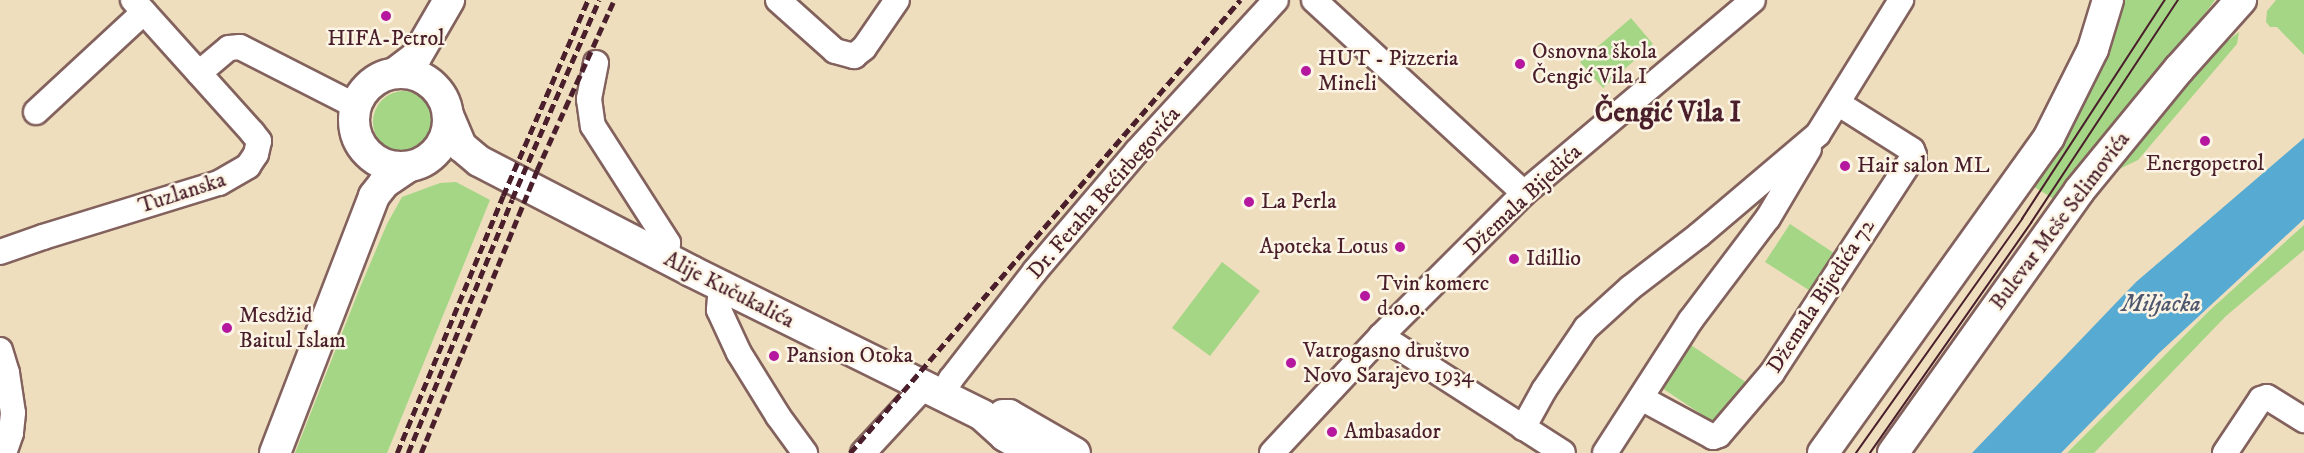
<!DOCTYPE html>
<meta charset="utf-8">
<style>
body{margin:0}
#map{position:relative;width:2304px;height:453px;overflow:hidden;background:#eedebd;font-family:"IM FELL DW Pica",serif}
div>[style]{position:absolute}
.green>*{inset:0;background:#a4d686}
.round{border-radius:50%}
.water>*{inset:0;background:#57abd3}
.roads{filter:drop-shadow(2px 0 #83625e) drop-shadow(-2px 0 #83625e) drop-shadow(0 2px #83625e) drop-shadow(0 -2px #83625e)}
.minor>*{height:24px;margin:-12px;padding:0 12px;transform-origin:12px;border-radius:12px;background:#fff}
.major>*{height:30px;margin:-15px;padding:0 15px;transform-origin:15px;border-radius:15px;background:#fff}
.major>.ring{margin:-15px;padding:0;box-sizing:content-box;background:none;border:30px solid #fff;border-radius:50%}
.tram>*{height:1.5px;margin:-0.75px;padding:0 0.75px;transform-origin:0.75px;border-radius:0.75px;background:#4a1f2b}
.rail>*{height:4.5px;margin-top:-2.25px;transform-origin:0;background:repeating-linear-gradient(90deg,#4a1f2b 0 9px,transparent 0 13.5px)}
.dots>*{width:16px;height:16px;translate:-50% -50%;box-sizing:border-box;border:3px solid #fcf5e5;border-radius:50%}
span{translate:-50% -50%;white-space:nowrap;text-align:center;line-height:1.15;-webkit-text-stroke:5px #fcf5e5;paint-order:stroke}
.poi-label{font-size:22px;color:#4a1f2b}
.left{translate:0 -50%;text-align:left}
.right{translate:-100% -50%;text-align:right}
.street-label{font-size:22px;color:#4a1f2b}
.water-label{font-size:24px;color:#4f576e;font-style:italic}
.district-label{font-size:28px;color:#4a1f2b;font-weight:700}
</style>
<div id="map">
<div class="green">
<i style="clip-path:polygon(2121px 0,2215px 0,2169px 63px,2057px 201px,2031px 185px)"></i>
<i style="clip-path:polygon(2276px 0,2304px 0,2304px 55px,2277px 27px,2270px 27px,2266px 22px,2267px 11px)"></i>
<i style="clip-path:polygon(1631px 18px,1653px 44px,1603px 88px,1580px 62px)"></i>
<i style="clip-path:polygon(2239px 32px,2237px 44px,2138px 160px,2113px 172px,2206px 58px)"></i>
<i class="round" style="left:373px;top:91px;width:62px;height:62px"></i>
<i style="clip-path:polygon(456px 182px,490px 200px,387px 453px,295px 453px,359px 290px,387px 224px,402px 197px,440px 183px)"></i>
<i style="clip-path:polygon(1790px 224px,1840px 257px,1815px 294px,1765px 262px)"></i>
<i style="clip-path:polygon(2304px 225px,2304px 250px,2226px 316px,2094px 453px,2067px 453px,2209px 311px)"></i>
<i style="clip-path:polygon(1222px 262px,1260px 291px,1210px 356px,1172px 328px)"></i>
<i style="clip-path:polygon(1685px 341px,1747px 383px,1719px 426px,1656px 384px)"></i>
</div>
<div class="water">
<i style="clip-path:polygon(2304px 138px,2304px 219px,2159px 353px,2061px 453px,1972px 453px,2136px 282px)"></i>
</div>
<div class="roads">
<div class="minor">
<i style="left:778px;top:0;width:76px;rotate:41.8deg"></i>
<i style="left:835px;top:51px;width:20px;rotate:15deg"></i>
<i style="left:854px;top:56px;width:13px;rotate:-39deg"></i>
<i style="left:864px;top:48px;width:58px;rotate:-55.5deg"></i>
<i style="left:1314px;top:0;width:285px;rotate:42.6deg"></i>
<i style="left:596px;top:63px;width:37px;rotate:101deg"></i>
<i style="left:589px;top:99px;width:27px;rotate:82deg"></i>
<i style="left:593px;top:126px;width:139px;rotate:57.3deg"></i>
<i style="left:668px;top:243px;width:16px;rotate:94deg"></i>
<i style="left:199px;top:73px;width:39px;rotate:-40deg"></i>
<i style="left:229px;top:48px;width:11px;rotate:-5deg"></i>
<i style="left:240px;top:47px;width:130px;rotate:27deg"></i>
<i style="left:36px;top:112px;width:147px;rotate:-42.8deg"></i>
<i style="left:0;top:252px;width:46px;rotate:-19.2deg"></i>
<i style="left:43px;top:237px;width:184px;rotate:-17.1deg"></i>
<i style="left:219px;top:183px;width:34px;rotate:-30deg"></i>
<i style="left:248px;top:166px;width:14px;rotate:-56deg"></i>
<i style="left:256px;top:154px;width:13px;rotate:-77deg"></i>
<i style="left:259px;top:141px;width:11px;rotate:-128deg"></i>
<i style="left:252px;top:132px;width:178px;rotate:-132deg"></i>
<i style="left:721px;top:286px;width:24px;rotate:95deg"></i>
<i style="left:719px;top:310px;width:47px;rotate:65.1deg"></i>
<i style="left:739px;top:353px;width:74px;rotate:58.2deg"></i>
<i style="left:778px;top:416px;width:46px;rotate:53.9deg"></i>
<i style="left:1381px;top:336px;width:216px;rotate:32.7deg"></i>
<i style="left:0;top:350px;width:24px;rotate:73deg"></i>
<i style="left:7px;top:373px;width:40px;rotate:81.5deg"></i>
<i style="left:13px;top:413px;width:20px;rotate:96deg"></i>
<i style="left:11px;top:433px;width:21px;rotate:109deg"></i>
<i style="left:943px;top:394px;width:17px;rotate:-62deg"></i>
<i style="left:951px;top:379px;width:137px;rotate:-52.1deg"></i>
<i style="left:1035px;top:271px;width:157px;rotate:-49.6deg"></i>
<i style="left:1137px;top:151px;width:205px;rotate:-47.4deg"></i>
<i style="left:1641px;top:398px;width:82px;rotate:28.4deg"></i>
<i style="left:1713px;top:437px;width:6px;rotate:-18deg"></i>
<i style="left:1719px;top:435px;width:82px;rotate:-49.5deg"></i>
<i style="left:1772px;top:373px;width:260px;rotate:-56.9deg"></i>
<i style="left:1914px;top:155px;width:5px;rotate:-112deg"></i>
<i style="left:1912px;top:150px;width:86px;rotate:-147.8deg"></i>
<i style="left:1523px;top:428px;width:43px;rotate:-61.1deg"></i>
<i style="left:1544px;top:390px;width:75px;rotate:-55.9deg"></i>
<i style="left:1586px;top:328px;width:59px;rotate:-42.3deg"></i>
<i style="left:1630px;top:288px;width:87px;rotate:-37.5deg"></i>
<i style="left:1699px;top:235px;width:156px;rotate:-40.3deg"></i>
<i style="left:1818px;top:134px;width:158px;rotate:-58.2deg"></i>
<i style="left:863px;top:453px;width:91px;rotate:-47.2deg"></i>
<i style="left:1272px;top:453px;width:160px;rotate:-47deg"></i>
<i style="left:1381px;top:336px;width:202px;rotate:-45deg"></i>
<i style="left:1524px;top:193px;width:299px;rotate:-40.1deg"></i>
<i style="left:1605px;top:453px;width:157px;rotate:-57.2deg"></i>
<i style="left:1690px;top:321px;width:129px;rotate:-52.9deg"></i>
<i style="left:1768px;top:218px;width:80px;rotate:-59.3deg"></i>
<i style="left:2225px;top:453px;width:65px;rotate:-56.3deg"></i>
<i style="left:2261px;top:399px;width:6px;rotate:-18deg"></i>
<i style="left:2267px;top:397px;width:44px;rotate:31.9deg"></i>
</div>
<div class="major">
<i style="left:395px;top:73px;width:26px;rotate:-37deg"></i>
<i style="left:416px;top:57px;width:66px;rotate:-59.9deg"></i>
<i class="ring" style="left:354px;top:73px;width:64px;height:64px"></i>
<i style="left:448px;top:115px;width:34px;rotate:67deg"></i>
<i style="left:461px;top:146px;width:23px;rotate:40deg"></i>
<i style="left:479px;top:161px;width:239px;rotate:27.4deg"></i>
<i style="left:691px;top:271px;width:325px;rotate:26.3deg"></i>
<i style="left:982px;top:415px;width:31px;rotate:42deg"></i>
<i style="left:1005px;top:436px;width:33px;rotate:31deg"></i>
<i style="left:1003px;top:415px;width:6px"></i>
<i style="left:1009px;top:415px;width:76px;rotate:29.9deg"></i>
<i style="left:275px;top:453px;width:275px;rotate:-68.9deg"></i>
<i style="left:374px;top:196px;width:16px;rotate:-52deg"></i>
<i style="left:384px;top:183px;width:29px;rotate:-34deg"></i>
<i style="left:1823px;top:453px;width:388px;rotate:-54.4deg"></i>
<i style="left:2049px;top:137px;width:98px;rotate:-63.4deg"></i>
<i style="left:2093px;top:49px;width:51px;rotate:-73deg"></i>
<i style="left:1893px;top:453px;width:321px;rotate:-54.6deg"></i>
<i style="left:2079px;top:191px;width:158px;rotate:-50.7deg"></i>
<i style="left:2179px;top:69px;width:93px;rotate:-48.1deg"></i>
</div>
</div>
<div class="tram">
<i style="left:1856px;top:453px;width:287px;rotate:-54.6deg"></i>
<i style="left:2022px;top:219px;width:262px;rotate:-56.9deg"></i>
<i style="left:1870px;top:453px;width:281px;rotate:-55deg"></i>
<i style="left:2031px;top:223px;width:267px;rotate:-56.6deg"></i>
</div>
<div class="rail">
<i style="left:397px;top:453px;width:278px;rotate:-67.6deg"></i>
<i style="left:503px;top:196px;width:214px;rotate:-66.6deg"></i>
<i style="left:408px;top:453px;width:274px;rotate:-67.7deg"></i>
<i style="left:512px;top:199px;width:217px;rotate:-66.4deg"></i>
<i style="left:421px;top:453px;width:306px;rotate:-67.7deg"></i>
<i style="left:537px;top:170px;width:187px;rotate:-65.6deg"></i>
<i style="left:850px;top:453px;width:598px;rotate:-49.27deg"></i>
</div>
<div class="dots">
<i style="left:386px;top:16px;background:#b5179e"></i>
<i style="left:1520px;top:64px;background:#b5179e"></i>
<i style="left:1306px;top:71px;background:#b5179e"></i>
<i style="left:2205px;top:141px;background:#b5179e"></i>
<i style="left:1845px;top:166px;background:#b5179e"></i>
<i style="left:1249px;top:202px;background:#b5179e"></i>
<i style="left:1400px;top:247px;background:#b5179e"></i>
<i style="left:1514px;top:259px;background:#b5179e"></i>
<i style="left:1365px;top:296px;background:#b5179e"></i>
<i style="left:227px;top:328px;background:#b5179e"></i>
<i style="left:774px;top:356px;background:#b5179e"></i>
<i style="left:1291px;top:363px;background:#b5179e"></i>
<i style="left:1332px;top:432px;background:#b5179e"></i>
</div>
<div class="poi-label">
<span style="left:386px;top:39px">HIFA-Petrol</span>
<span class="left" style="left:1532px;top:64px">Osnovna škola<br>Čengić Vila I</span>
<span class="left" style="left:1318px;top:71px">HUT - Pizzeria<br>Mineli</span>
<span style="left:2205px;top:164px">Energopetrol</span>
<span class="left" style="left:1857px;top:166px">Hair salon ML</span>
<span class="left" style="left:1261px;top:202px">La Perla</span>
<span class="right" style="left:1388px;top:247px">Apoteka Lotus</span>
<span class="left" style="left:1526px;top:259px">Idillio</span>
<span class="left" style="left:1377px;top:296px">Tvin komerc<br>d.o.o.</span>
<span class="left" style="left:239px;top:328px">Mesdžid<br>Baitul Islam</span>
<span class="left" style="left:1303px;top:363px">Vatrogasno društvo<br>Novo Sarajevo 1934</span>
<span class="left" style="left:786px;top:356px">Pansion Otoka</span>
<span class="left" style="left:1344px;top:432px">Ambasador</span>
</div>
<div class="street-label">
<span style="left:182px;top:193px;rotate:-18deg">Tuzlanska</span>
<span style="left:1104px;top:193px;rotate:-49deg">Dr. Fetaha Bećirbegovića</span>
<span style="left:1523px;top:200px;rotate:-43deg">Džemala Bijedića</span>
<span style="left:2060px;top:221px;rotate:-53deg">Bulevar Meše Selimovića</span>
<span style="left:729px;top:290px;rotate:27deg">Alije Kučukalića</span>
<span style="left:1821px;top:296px;rotate:-57deg">Džemala Bijedića 72</span>
</div>
<div class="water-label">
<span style="left:2161px;top:305px">Miljacka</span>
</div>
<div class="district-label">
<span style="left:1668px;top:113px">Čengić Vila I</span>
</div>
</div>
